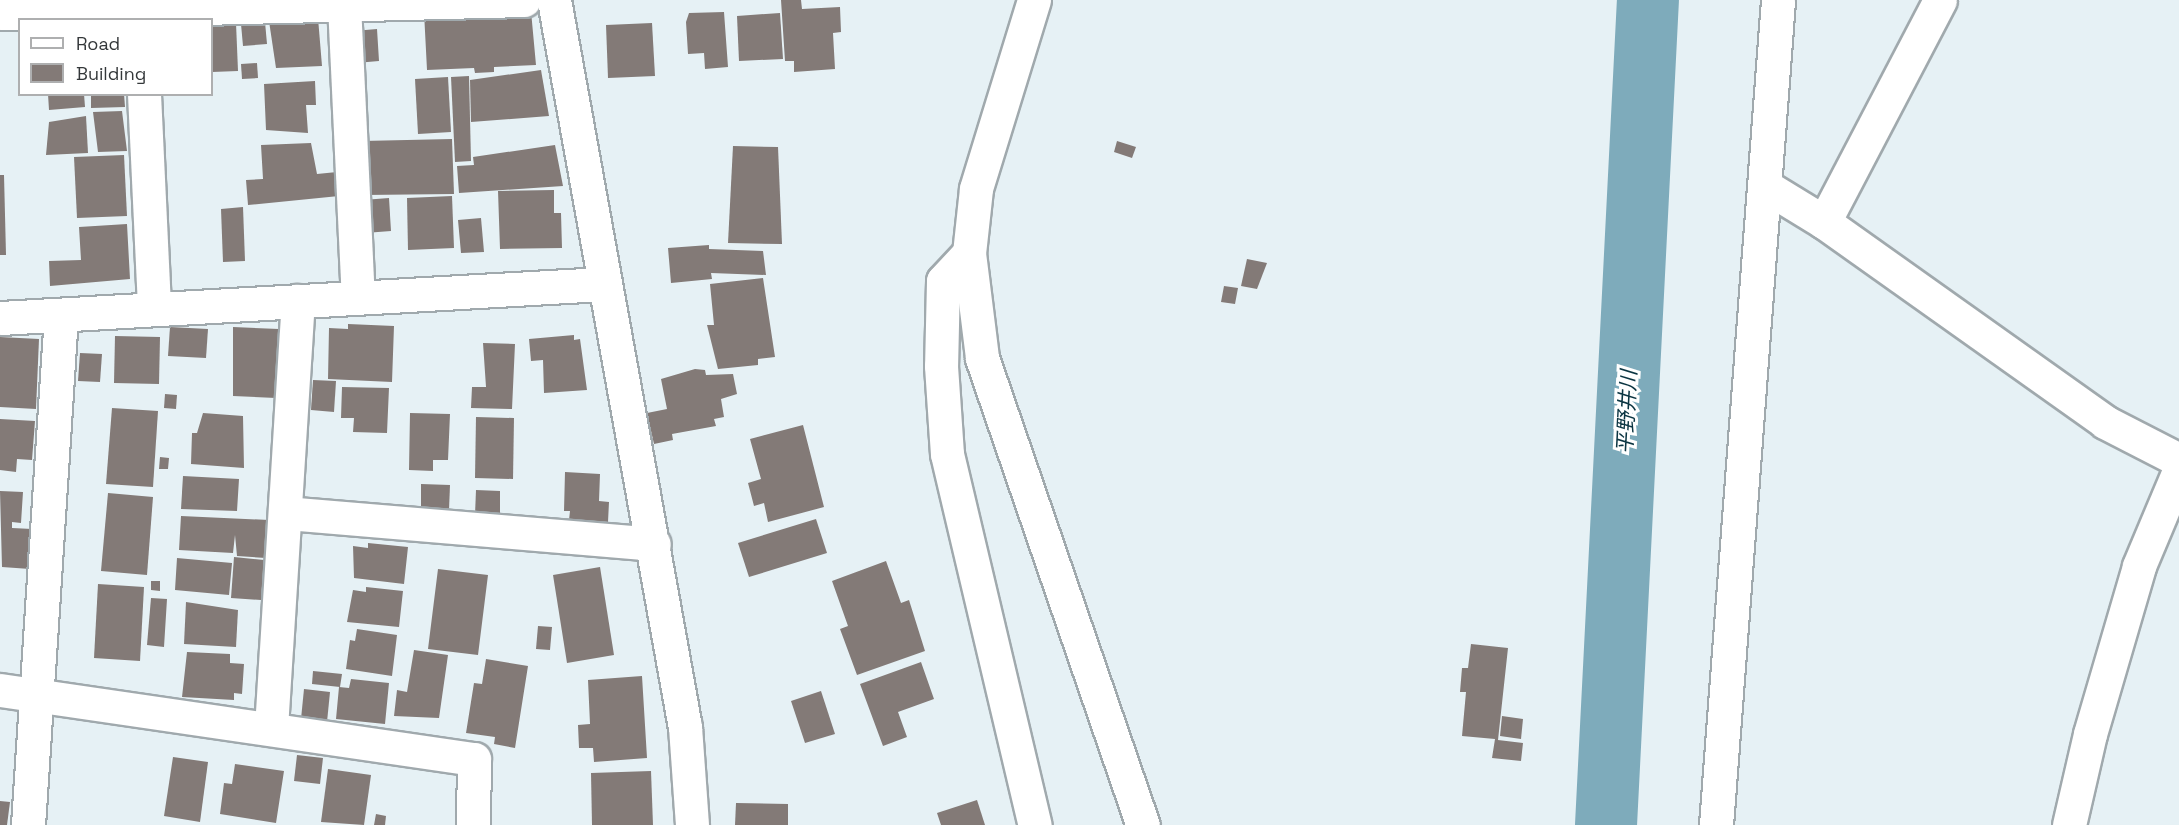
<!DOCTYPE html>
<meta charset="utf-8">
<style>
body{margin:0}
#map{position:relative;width:2179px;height:825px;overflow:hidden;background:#e6f1f5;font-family:"Space Grotesk","Noto Sans JP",sans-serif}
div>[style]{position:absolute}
.river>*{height:62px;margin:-31px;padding:0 31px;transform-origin:31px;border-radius:31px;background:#7eabbb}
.building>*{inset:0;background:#837a77}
.roads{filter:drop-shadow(2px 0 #a0a9ad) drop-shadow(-2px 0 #a0a9ad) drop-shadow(0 2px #a0a9ad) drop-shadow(0 -2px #a0a9ad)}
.street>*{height:33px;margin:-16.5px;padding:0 16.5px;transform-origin:16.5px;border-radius:16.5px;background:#fff}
span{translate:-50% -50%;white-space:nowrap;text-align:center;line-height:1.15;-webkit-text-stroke:6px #fff;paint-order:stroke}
.water-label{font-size:21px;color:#0b3542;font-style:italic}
.legend{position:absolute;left:18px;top:18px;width:195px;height:78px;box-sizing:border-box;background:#fff;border:2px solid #aeafb0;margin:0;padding:8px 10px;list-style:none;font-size:18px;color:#34383a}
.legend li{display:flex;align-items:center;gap:12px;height:30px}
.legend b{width:30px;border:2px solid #aeafb0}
</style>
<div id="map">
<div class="river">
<i style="left:1606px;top:825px;width:826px;rotate:-87.09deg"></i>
</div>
<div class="building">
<i style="clip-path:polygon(781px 0,801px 0,802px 9px,840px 7px,841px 32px,833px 33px,835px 69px,794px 72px,794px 61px,785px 61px)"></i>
<i style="clip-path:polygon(531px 11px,536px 65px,494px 67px,494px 72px,475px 73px,474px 68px,427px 70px,424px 12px)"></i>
<i style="clip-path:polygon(724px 12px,728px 67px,705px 69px,704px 53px,688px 54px,686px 22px,689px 13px)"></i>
<i style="clip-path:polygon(780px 13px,783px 59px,739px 61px,737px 16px)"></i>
<i style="clip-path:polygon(318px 18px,322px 66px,276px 68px,269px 21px)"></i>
<i style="clip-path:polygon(265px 22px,267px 44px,243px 46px,241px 24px)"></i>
<i style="clip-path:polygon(236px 23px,238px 71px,212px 72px,212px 24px)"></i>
<i style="clip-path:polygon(652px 23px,655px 76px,608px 78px,606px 25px)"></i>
<i style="clip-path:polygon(377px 29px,379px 61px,356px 63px,354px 31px)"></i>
<i style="clip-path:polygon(257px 63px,258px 78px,242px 79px,241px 64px)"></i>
<i style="clip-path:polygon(541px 70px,549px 116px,471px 122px,470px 80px)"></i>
<i style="clip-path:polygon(469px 76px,471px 161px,455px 162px,451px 77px)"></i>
<i style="clip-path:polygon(448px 77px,451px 132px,418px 134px,415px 79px)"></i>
<i style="clip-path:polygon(315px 81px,316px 105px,306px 105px,308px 133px,266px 130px,264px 84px)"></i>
<i style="clip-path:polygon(48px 94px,84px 94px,85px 107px,49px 110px)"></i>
<i style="clip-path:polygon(91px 94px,124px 94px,125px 107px,91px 108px)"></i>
<i style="clip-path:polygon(122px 111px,127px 151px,98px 152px,93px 112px)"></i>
<i style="clip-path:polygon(86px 116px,88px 153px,46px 155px,49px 122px)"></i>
<i style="clip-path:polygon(452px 139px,454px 194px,364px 195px,362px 141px)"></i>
<i style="clip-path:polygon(1117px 141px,1136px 147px,1132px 158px,1114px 152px)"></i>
<i style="clip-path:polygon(311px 143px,317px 174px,337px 172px,339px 196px,248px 205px,246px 180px,263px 179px,261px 145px)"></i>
<i style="clip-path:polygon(555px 145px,563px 186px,459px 193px,457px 166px,474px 165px,473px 157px)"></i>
<i style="clip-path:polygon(733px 146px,778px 147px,782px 244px,728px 243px)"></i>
<i style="clip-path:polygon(124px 155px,127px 216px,77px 218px,74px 157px)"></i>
<i style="clip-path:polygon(0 175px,4px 175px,6px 255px,0 255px)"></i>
<i style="clip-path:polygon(554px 190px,554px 213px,561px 213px,562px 248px,500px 249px,498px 191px)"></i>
<i style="clip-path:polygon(452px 196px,454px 248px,408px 250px,407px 198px)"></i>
<i style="clip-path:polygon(389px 198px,391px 231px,365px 233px,363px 200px)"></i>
<i style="clip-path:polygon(243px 207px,245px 261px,223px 262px,221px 209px)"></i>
<i style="clip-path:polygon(481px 218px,484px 252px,461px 253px,458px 220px)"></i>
<i style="clip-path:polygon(127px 224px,130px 279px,50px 286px,49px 261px,81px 260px,79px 227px)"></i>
<i style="clip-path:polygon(709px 245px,709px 249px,763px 251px,766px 275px,711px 273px,712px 279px,671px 283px,668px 248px)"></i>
<i style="clip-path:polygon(1247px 259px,1267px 263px,1257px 289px,1241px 286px)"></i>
<i style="clip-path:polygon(763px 278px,775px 357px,758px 359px,758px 365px,718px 369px,707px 325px,714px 325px,710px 284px)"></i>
<i style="clip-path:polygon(1224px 286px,1238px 288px,1235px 304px,1221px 302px)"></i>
<i style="clip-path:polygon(348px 324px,394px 326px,392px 382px,328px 379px,329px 328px,348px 329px)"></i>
<i style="clip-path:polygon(170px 327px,208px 329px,206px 358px,168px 356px)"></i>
<i style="clip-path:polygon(233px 327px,279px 329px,276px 398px,233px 396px)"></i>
<i style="clip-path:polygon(574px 335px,574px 340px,580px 339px,587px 390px,544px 393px,543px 360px,531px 361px,529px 339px)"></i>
<i style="clip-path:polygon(115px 336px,160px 337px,159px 384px,114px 383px)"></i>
<i style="clip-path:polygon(0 337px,39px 339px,36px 409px,0 407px)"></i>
<i style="clip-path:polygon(483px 343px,515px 344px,512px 409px,471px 408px,472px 387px,486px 387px)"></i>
<i style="clip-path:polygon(80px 353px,102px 354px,100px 382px,78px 381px)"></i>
<i style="clip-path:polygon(695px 369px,705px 370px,706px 375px,733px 374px,737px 394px,721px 399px,724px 417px,714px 419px,716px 426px,672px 434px,673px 440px,654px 444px,647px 413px,667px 409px,661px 379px)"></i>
<i style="clip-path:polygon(313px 380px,336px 381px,334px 412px,311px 410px)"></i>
<i style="clip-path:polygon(342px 387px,389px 388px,387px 433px,353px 432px,354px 418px,341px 418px)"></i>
<i style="clip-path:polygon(165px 394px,177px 395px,176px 409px,164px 408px)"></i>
<i style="clip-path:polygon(112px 408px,158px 411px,153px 487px,106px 484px)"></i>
<i style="clip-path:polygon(203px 413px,243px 416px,244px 468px,191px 464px,192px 433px,197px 433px)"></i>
<i style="clip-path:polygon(410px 413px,450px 414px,448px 460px,433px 460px,433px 471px,409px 470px)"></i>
<i style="clip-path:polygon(476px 417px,514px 418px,513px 479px,475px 478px)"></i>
<i style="clip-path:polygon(0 419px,35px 421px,32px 460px,17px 459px,16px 472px,0 470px)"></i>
<i style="clip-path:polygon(803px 425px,824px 507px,768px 522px,764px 503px,754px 506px,748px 483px,761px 479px,750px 439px)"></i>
<i style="clip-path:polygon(160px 457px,169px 458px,168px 469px,159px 469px)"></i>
<i style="clip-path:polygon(565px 472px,600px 474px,599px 501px,609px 502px,608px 522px,569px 520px,570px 511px,564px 511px)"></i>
<i style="clip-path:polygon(183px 476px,239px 479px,237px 511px,181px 509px)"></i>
<i style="clip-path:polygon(421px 484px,450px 485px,449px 510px,421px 509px)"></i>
<i style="clip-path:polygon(476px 490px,500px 491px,500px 516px,475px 515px)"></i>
<i style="clip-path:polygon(0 491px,23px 492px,21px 523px,12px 522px,12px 528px,32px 529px,30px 569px,2px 567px)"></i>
<i style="clip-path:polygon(108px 493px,153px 497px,147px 575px,101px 571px)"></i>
<i style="clip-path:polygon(181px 516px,269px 520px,266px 558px,237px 556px,235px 535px,233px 553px,179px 550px)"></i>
<i style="clip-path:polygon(816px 519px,827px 553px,749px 577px,738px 543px)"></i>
<i style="clip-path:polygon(368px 543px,408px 547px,404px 584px,354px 578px,353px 546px,368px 548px)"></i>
<i style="clip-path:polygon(234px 557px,264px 560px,261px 600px,231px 598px)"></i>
<i style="clip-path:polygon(177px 558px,232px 563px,229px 595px,175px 590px)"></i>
<i style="clip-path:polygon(886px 561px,901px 603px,909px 600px,925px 651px,857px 675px,840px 629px,848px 626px,832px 581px)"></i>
<i style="clip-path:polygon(600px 567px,614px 655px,567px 663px,553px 575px)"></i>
<i style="clip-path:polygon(438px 569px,488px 575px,478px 655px,428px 649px)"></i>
<i style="clip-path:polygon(151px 581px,160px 581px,160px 591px,151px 590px)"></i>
<i style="clip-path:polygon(98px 584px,144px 587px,140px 661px,94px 658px)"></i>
<i style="clip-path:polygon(366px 587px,403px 591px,399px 627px,347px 622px,353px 590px,366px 592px)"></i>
<i style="clip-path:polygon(151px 598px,167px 599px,164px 647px,147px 645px)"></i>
<i style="clip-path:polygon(186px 602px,238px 610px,236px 647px,184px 644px)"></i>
<i style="clip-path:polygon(538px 626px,552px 627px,550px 650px,536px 649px)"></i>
<i style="clip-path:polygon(357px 629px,397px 635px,392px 676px,346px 669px,350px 640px,355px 641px)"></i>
<i style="clip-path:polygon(1471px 644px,1508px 648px,1498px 740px,1523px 743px,1521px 761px,1492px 758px,1495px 739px,1462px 736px,1466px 692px,1460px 692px,1462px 668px,1468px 668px)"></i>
<i style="clip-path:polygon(414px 650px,448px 655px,439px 718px,394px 716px,397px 690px,407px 692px)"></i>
<i style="clip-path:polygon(187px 652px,230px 654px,230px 663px,244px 664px,242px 694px,234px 693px,234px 700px,182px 697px)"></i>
<i style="clip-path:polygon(486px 659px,528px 666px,515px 748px,494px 744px,495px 737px,466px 733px,474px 683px,482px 684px)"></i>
<i style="clip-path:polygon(921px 662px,934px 699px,898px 712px,907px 737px,883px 746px,860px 684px)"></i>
<i style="clip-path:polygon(313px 671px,342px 674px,340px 687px,312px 684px)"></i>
<i style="clip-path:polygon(642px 676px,647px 758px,594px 762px,593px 748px,579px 748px,578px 725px,590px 724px,588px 680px)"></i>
<i style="clip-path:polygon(351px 679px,389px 683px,385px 724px,336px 719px,339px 687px,349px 688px)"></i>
<i style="clip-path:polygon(304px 689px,330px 692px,327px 722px,301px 719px)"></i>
<i style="clip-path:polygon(821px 691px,835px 734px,805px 743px,791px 701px)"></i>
<i style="clip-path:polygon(1502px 716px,1523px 719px,1521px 739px,1500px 736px)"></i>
<i style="clip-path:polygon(297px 755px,323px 758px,320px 784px,294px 781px)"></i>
<i style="clip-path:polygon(173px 757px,208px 762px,200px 822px,164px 816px)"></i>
<i style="clip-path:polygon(235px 764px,284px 771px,276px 823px,220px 814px,224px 783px,232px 784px)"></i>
<i style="clip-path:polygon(328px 769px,371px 775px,364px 825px,321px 822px)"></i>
<i style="clip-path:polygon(651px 771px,653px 825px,592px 825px,591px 773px)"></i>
<i style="clip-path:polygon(977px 800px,985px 825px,941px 825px,937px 813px)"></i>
<i style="clip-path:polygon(0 801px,10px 802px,7px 825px,0 825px)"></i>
<i style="clip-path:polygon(736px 803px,788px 804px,788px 825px,735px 825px)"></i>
<i style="clip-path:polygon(376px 814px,386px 816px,385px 825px,374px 825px)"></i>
</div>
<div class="roads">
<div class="street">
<i style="left:554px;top:0;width:739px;rotate:79.79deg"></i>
<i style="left:685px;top:727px;width:98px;rotate:85.9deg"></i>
<i style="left:1034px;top:0;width:198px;rotate:107.1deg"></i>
<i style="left:976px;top:189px;width:64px;rotate:96.2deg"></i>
<i style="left:969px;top:253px;width:106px;rotate:82.9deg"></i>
<i style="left:982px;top:358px;width:494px;rotate:71deg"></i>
<i style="left:344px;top:4px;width:293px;rotate:87.3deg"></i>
<i style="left:0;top:13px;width:524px;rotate:-1.42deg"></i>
<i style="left:144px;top:94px;width:215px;rotate:87.3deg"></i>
<i style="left:1765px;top:186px;width:69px;rotate:31.4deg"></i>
<i style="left:1824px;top:222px;width:345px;rotate:35.4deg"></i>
<i style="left:2105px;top:422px;width:83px;rotate:27.2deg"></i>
<i style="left:1824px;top:222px;width:250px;rotate:-62.4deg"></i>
<i style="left:969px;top:253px;width:38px;rotate:133deg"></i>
<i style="left:943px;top:281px;width:85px;rotate:91.3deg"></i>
<i style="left:941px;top:366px;width:88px;rotate:86.1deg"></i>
<i style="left:947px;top:454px;width:381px;rotate:76.7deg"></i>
<i style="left:0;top:318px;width:604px;rotate:-3.23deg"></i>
<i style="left:286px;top:513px;width:369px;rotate:4.8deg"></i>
<i style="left:0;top:690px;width:479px;rotate:8.3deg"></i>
<i style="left:474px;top:759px;width:66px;rotate:90.9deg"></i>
<i style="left:271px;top:728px;width:428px;rotate:-86.4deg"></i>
<i style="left:28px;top:825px;width:511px;rotate:-86.3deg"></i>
<i style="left:1716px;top:825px;width:827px;rotate:-85.7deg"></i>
<i style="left:2069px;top:825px;width:93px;rotate:-77deg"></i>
<i style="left:2090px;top:734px;width:175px;rotate:-73.7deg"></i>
<i style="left:2139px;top:566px;width:103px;rotate:-67.2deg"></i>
</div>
</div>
<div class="water-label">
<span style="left:1627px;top:412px;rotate:-87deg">平野井川</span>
</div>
<ul class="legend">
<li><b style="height:8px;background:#fff"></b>Road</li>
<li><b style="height:16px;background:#837a77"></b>Building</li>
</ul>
</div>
